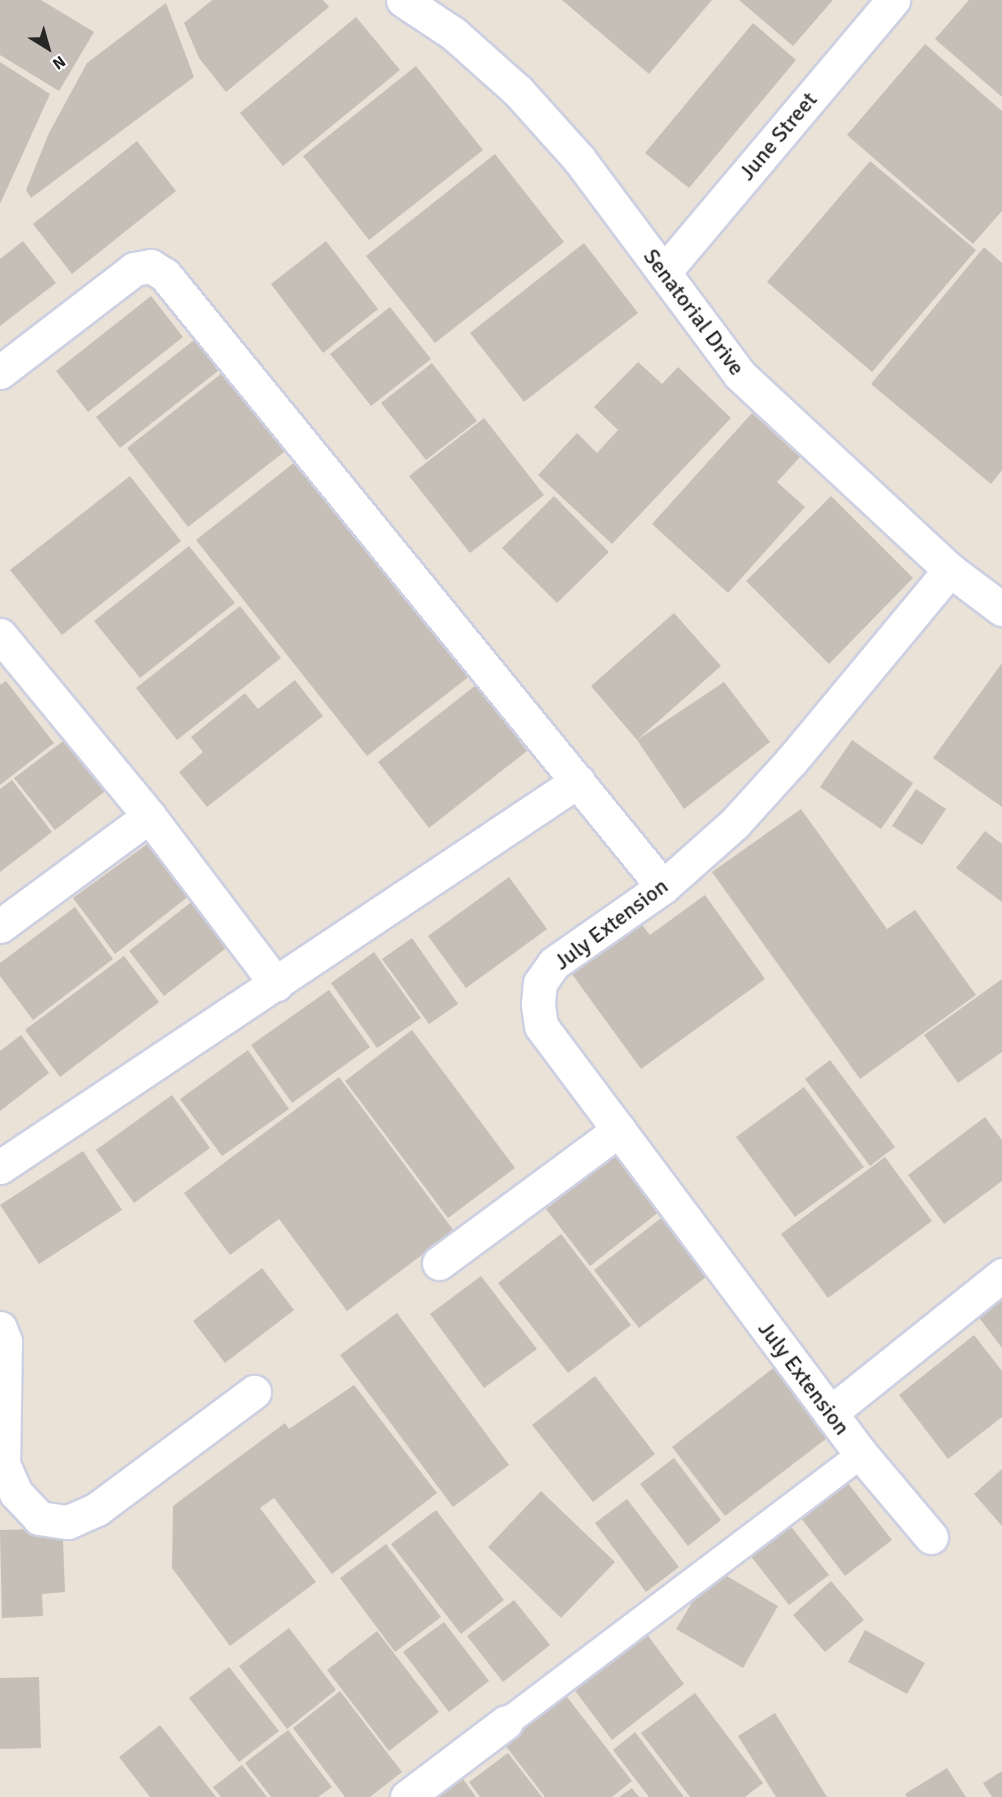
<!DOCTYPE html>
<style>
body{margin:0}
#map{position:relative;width:1002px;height:1797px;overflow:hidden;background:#eae2d7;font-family:Signika,sans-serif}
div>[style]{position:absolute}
.building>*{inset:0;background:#c5bfb7}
.roads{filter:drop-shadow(2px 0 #ccd0e1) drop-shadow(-2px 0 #ccd0e1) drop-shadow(0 2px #ccd0e1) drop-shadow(0 -2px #ccd0e1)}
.service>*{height:27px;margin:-13.5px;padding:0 13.5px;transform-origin:13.5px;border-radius:13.5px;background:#fff}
.minor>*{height:33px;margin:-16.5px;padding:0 16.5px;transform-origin:16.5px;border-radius:16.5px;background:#fff}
span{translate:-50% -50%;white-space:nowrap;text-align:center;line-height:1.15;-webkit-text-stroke:5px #fff;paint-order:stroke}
.street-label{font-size:22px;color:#262626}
.north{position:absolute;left:18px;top:18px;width:60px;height:60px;-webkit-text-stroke:4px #fff;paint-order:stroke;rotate:143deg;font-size:16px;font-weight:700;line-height:24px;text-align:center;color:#262626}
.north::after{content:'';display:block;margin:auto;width:21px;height:27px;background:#262626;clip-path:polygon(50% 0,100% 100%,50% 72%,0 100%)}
</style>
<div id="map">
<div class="building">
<i style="clip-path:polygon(0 0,41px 0,94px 32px,59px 91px,0 55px)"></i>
<i style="clip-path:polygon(212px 0,323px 0,329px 7px,226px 92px,199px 58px,184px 23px)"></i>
<i style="clip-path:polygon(562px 0,712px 0,649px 74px)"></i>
<i style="clip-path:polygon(739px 0,833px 0,793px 46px)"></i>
<i style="clip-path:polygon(969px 0,1002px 0,1002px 97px,935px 39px)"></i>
<i style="clip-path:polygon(166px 3px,194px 77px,31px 198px,26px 190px,49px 133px,87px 63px)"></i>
<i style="clip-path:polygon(356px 17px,400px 70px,283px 166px,240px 113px)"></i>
<i style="clip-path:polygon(753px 23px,796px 60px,689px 188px,645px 153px)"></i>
<i style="clip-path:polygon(925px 44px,1002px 111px,1002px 211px,973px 244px,847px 135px)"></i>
<i style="clip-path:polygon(0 62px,50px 94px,0 204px)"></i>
<i style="clip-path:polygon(416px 66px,483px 150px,369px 240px,303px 156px)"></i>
<i style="clip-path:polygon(137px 141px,176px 191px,72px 274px,33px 224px)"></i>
<i style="clip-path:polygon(495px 154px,564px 242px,435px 343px,366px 256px)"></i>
<i style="clip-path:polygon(870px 161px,976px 250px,872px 372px,767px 282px)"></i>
<i style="clip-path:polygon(23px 241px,56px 283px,0 326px,0 259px)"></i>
<i style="clip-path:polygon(326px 241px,378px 309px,323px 353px,271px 284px)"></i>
<i style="clip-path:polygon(584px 243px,638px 313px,524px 402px,470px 333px)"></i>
<i style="clip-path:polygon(984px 247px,1002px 263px,1002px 470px,991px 484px,871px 384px)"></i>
<i style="clip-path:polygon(151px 296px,183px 337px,88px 412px,56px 371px)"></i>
<i style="clip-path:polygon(390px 307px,431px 359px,371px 406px,330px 354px)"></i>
<i style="clip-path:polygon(203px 333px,228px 363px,120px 448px,96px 417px)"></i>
<i style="clip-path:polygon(638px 362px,662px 384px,678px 367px,731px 418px,612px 544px,538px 475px,577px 433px,597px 453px,618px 430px,594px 407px)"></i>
<i style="clip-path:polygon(432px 363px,477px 421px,426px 460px,381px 403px)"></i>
<i style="clip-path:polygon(231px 366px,293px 445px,188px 527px,127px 448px)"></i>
<i style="clip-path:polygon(752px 413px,800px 457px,777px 482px,805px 507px,728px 593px,652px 524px)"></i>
<i style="clip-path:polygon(484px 418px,544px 495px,470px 553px,409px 476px)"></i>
<i style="clip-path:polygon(300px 458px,471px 675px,367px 756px,196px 540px)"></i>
<i style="clip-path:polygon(130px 476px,181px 541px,62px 635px,10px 570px)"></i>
<i style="clip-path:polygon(554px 496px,609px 552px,557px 603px,502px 548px)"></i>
<i style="clip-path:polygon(831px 496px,913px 578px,829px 664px,746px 581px)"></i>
<i style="clip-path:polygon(189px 546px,235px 603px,140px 678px,94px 621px)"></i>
<i style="clip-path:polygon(240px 606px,281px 658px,177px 740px,136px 688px)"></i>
<i style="clip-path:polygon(674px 613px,721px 666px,637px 740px,591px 686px)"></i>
<i style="clip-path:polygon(1002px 663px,1002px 807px,933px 758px)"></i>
<i style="clip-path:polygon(295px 680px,323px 716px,207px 807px,179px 772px,203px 752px,191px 737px,245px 693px,258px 709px)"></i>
<i style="clip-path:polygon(6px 681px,54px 743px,0 785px,0 685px)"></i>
<i style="clip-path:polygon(724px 682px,770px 742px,684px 809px,637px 740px)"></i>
<i style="clip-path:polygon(476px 685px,527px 751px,429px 828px,378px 762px)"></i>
<i style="clip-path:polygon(74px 733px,117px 782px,55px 830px,14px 778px)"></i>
<i style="clip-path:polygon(852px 740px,913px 783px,881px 829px,820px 787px)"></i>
<i style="clip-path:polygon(12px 780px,52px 832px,0 872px,0 789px)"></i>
<i style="clip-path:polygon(916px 789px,946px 809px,922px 845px,892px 826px)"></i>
<i style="clip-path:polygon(801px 809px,887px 929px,915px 910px,976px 995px,860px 1079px,712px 872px)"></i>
<i style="clip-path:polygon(985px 831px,1002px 844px,1002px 902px,956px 868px)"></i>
<i style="clip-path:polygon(157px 837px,199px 888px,115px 954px,73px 898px)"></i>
<i style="clip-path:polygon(509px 877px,547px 929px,466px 988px,428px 936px)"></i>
<i style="clip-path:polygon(705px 895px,765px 979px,641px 1069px,566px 966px,635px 916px,650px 935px)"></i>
<i style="clip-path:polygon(199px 896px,234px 942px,164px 996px,129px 951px)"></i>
<i style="clip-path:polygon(75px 907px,113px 959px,33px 1020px,0 976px,0 963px)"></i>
<i style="clip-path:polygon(412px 938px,458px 1004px,429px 1024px,382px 959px)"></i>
<i style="clip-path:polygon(374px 952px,421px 1018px,377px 1048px,331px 983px)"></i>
<i style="clip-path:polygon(124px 956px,159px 1002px,60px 1077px,25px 1030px)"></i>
<i style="clip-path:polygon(1002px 979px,1002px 1052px,958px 1083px,924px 1035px)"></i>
<i style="clip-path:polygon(329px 990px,370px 1047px,292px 1103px,251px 1045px)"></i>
<i style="clip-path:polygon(412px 1030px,515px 1168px,448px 1218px,345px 1081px)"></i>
<i style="clip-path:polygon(21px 1035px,49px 1073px,0 1111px,0 1051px)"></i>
<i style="clip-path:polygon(248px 1050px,289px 1109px,222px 1156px,180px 1099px)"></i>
<i style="clip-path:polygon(830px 1060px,895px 1147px,870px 1166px,805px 1079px)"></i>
<i style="clip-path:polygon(339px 1077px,454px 1231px,347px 1311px,279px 1219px,230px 1255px,184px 1193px)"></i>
<i style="clip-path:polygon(804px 1087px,864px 1167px,795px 1217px,736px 1137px)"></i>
<i style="clip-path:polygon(172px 1095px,210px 1148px,134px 1203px,96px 1150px)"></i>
<i style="clip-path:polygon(985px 1117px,1002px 1140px,1002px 1181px,944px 1224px,908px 1175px)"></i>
<i style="clip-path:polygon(83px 1151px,122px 1210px,39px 1264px,0 1205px)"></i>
<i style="clip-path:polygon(616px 1155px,660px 1211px,590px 1266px,546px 1209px)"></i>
<i style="clip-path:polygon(885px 1157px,932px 1221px,828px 1298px,781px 1234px)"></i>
<i style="clip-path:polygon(665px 1215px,710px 1274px,639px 1328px,594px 1270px)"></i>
<i style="clip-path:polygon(561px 1234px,631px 1325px,568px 1373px,498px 1283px)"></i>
<i style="clip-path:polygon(262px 1268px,294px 1310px,225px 1363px,193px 1321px)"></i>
<i style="clip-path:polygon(481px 1276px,537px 1349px,484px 1388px,430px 1314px)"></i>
<i style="clip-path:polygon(1002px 1290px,1002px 1348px,974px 1311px)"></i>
<i style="clip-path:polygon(397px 1313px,509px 1465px,453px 1507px,340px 1355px)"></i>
<i style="clip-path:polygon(974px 1335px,1002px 1371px,1002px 1417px,948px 1459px,899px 1395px)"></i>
<i style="clip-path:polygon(781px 1362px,835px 1432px,725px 1516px,672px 1447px)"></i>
<i style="clip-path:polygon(595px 1376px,655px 1454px,593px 1502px,532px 1425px)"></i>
<i style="clip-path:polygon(354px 1385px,437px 1493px,332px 1574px,274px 1498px,260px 1508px,316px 1582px,230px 1646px,172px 1568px,173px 1506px,285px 1423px,289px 1429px)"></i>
<i style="clip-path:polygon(674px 1458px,721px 1520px,688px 1546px,640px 1484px)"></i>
<i style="clip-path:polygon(1002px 1469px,1002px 1526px,974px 1494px)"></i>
<i style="clip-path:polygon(844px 1478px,892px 1540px,845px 1576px,798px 1514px)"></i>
<i style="clip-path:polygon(541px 1491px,615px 1562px,561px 1618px,488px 1547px)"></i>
<i style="clip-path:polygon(627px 1499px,679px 1567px,646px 1592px,595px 1523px)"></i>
<i style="clip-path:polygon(436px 1510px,504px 1600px,461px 1634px,391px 1544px)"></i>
<i style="clip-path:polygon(789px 1524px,829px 1575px,789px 1605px,750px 1555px)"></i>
<i style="clip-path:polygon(43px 1529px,57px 1532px,63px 1541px,65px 1592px,42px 1594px,43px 1616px,2px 1618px,0 1530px)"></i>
<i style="clip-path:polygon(386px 1544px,441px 1617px,395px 1652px,340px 1578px)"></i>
<i style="clip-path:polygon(713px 1568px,778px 1606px,743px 1668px,676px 1629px)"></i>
<i style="clip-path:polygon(831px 1581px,864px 1620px,825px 1652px,793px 1615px)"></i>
<i style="clip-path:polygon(514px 1600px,550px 1645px,503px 1682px,467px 1636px)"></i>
<i style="clip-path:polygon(444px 1622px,489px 1681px,449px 1712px,403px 1652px)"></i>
<i style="clip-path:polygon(289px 1628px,336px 1690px,287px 1729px,239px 1666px)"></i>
<i style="clip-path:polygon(865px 1630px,925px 1663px,907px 1694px,848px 1662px)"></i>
<i style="clip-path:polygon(377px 1631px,439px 1712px,389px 1751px,327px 1670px)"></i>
<i style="clip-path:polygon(646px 1633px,684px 1684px,612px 1740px,573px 1688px)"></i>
<i style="clip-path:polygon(229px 1667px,279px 1731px,239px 1762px,189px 1698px)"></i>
<i style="clip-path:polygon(39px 1677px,41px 1748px,0 1749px,0 1678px)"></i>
<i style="clip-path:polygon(340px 1691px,402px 1772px,370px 1797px,345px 1797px,293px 1728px)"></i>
<i style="clip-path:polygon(564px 1693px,632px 1781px,612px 1797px,545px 1797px,502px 1741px)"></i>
<i style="clip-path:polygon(695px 1693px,763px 1783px,745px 1797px,690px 1797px,641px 1733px)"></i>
<i style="clip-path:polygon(775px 1713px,827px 1797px,776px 1797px,738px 1736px)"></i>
<i style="clip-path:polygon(160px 1725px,216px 1797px,150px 1797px,119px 1757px)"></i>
<i style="clip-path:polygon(288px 1730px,332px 1787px,318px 1797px,271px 1797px,245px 1763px)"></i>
<i style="clip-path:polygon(635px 1732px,684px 1797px,649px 1797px,613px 1750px)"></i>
<i style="clip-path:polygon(508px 1753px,542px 1797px,480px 1797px,469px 1782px)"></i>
<i style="clip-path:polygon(242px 1765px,267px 1797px,221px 1797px,213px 1787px)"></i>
<i style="clip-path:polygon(947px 1768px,966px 1797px,907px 1797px,905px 1794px)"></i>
<i style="clip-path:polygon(1002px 1771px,1002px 1797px,992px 1797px,983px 1783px)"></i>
<i style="clip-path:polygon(458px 1772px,476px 1797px,425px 1797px)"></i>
<i style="clip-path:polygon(632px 1788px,639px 1797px,619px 1797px)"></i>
</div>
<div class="roads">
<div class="service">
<i style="left:506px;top:1722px;width:445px;rotate:-37.1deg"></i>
</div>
<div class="minor">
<i style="left:403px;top:0;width:61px;rotate:33.7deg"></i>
<i style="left:454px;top:34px;width:86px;rotate:41.7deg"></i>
<i style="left:518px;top:91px;width:91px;rotate:48.1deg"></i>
<i style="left:579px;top:159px;width:269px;rotate:53.3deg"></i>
<i style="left:740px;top:375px;width:287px;rotate:42.9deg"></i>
<i style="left:950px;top:570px;width:65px;rotate:36.9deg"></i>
<i style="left:664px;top:272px;width:356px;rotate:-49.9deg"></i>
<i style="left:0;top:372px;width:169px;rotate:-37.5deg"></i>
<i style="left:134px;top:269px;width:17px;rotate:-10deg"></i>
<i style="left:151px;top:266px;width:17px;rotate:33deg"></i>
<i style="left:165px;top:275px;width:789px;rotate:50.86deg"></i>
<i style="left:0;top:635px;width:234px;rotate:50.5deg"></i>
<i style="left:149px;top:816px;width:211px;rotate:52.9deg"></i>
<i style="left:0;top:926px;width:185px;rotate:-36.4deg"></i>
<i style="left:0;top:1167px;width:695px;rotate:-33.74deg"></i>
<i style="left:439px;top:1263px;width:224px;rotate:-36.5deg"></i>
<i style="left:0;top:1328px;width:14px;rotate:69deg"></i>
<i style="left:5px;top:1341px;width:123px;rotate:90.9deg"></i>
<i style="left:3px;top:1464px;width:32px;rotate:66deg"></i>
<i style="left:16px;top:1493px;width:34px;rotate:47deg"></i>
<i style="left:39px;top:1518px;width:29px;rotate:8deg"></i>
<i style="left:68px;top:1522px;width:32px;rotate:-24deg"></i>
<i style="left:97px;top:1509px;width:196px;rotate:-36.7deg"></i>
<i style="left:830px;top:1413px;width:221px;rotate:-38.7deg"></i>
<i style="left:931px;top:1537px;width:109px;rotate:-130.1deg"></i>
<i style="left:861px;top:1454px;width:534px;rotate:-126.78deg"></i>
<i style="left:541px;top:1026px;width:22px;rotate:-98deg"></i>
<i style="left:538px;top:1004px;width:21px;rotate:-85deg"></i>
<i style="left:540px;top:983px;width:24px;rotate:-55deg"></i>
<i style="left:554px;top:963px;width:133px;rotate:-34.9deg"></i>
<i style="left:663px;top:887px;width:95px;rotate:-41.6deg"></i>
<i style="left:734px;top:824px;width:86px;rotate:-47.8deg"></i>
<i style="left:792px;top:760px;width:247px;rotate:-50.3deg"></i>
<i style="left:407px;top:1797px;width:124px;rotate:-37.1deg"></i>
</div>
</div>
<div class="street-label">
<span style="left:778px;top:136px;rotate:-50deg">June Street</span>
<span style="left:694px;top:312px;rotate:53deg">Senatorial Drive</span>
<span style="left:611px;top:924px;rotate:-37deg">July Extension</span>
<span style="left:804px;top:1378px;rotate:53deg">July Extension</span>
</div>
<div class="north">N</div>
</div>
